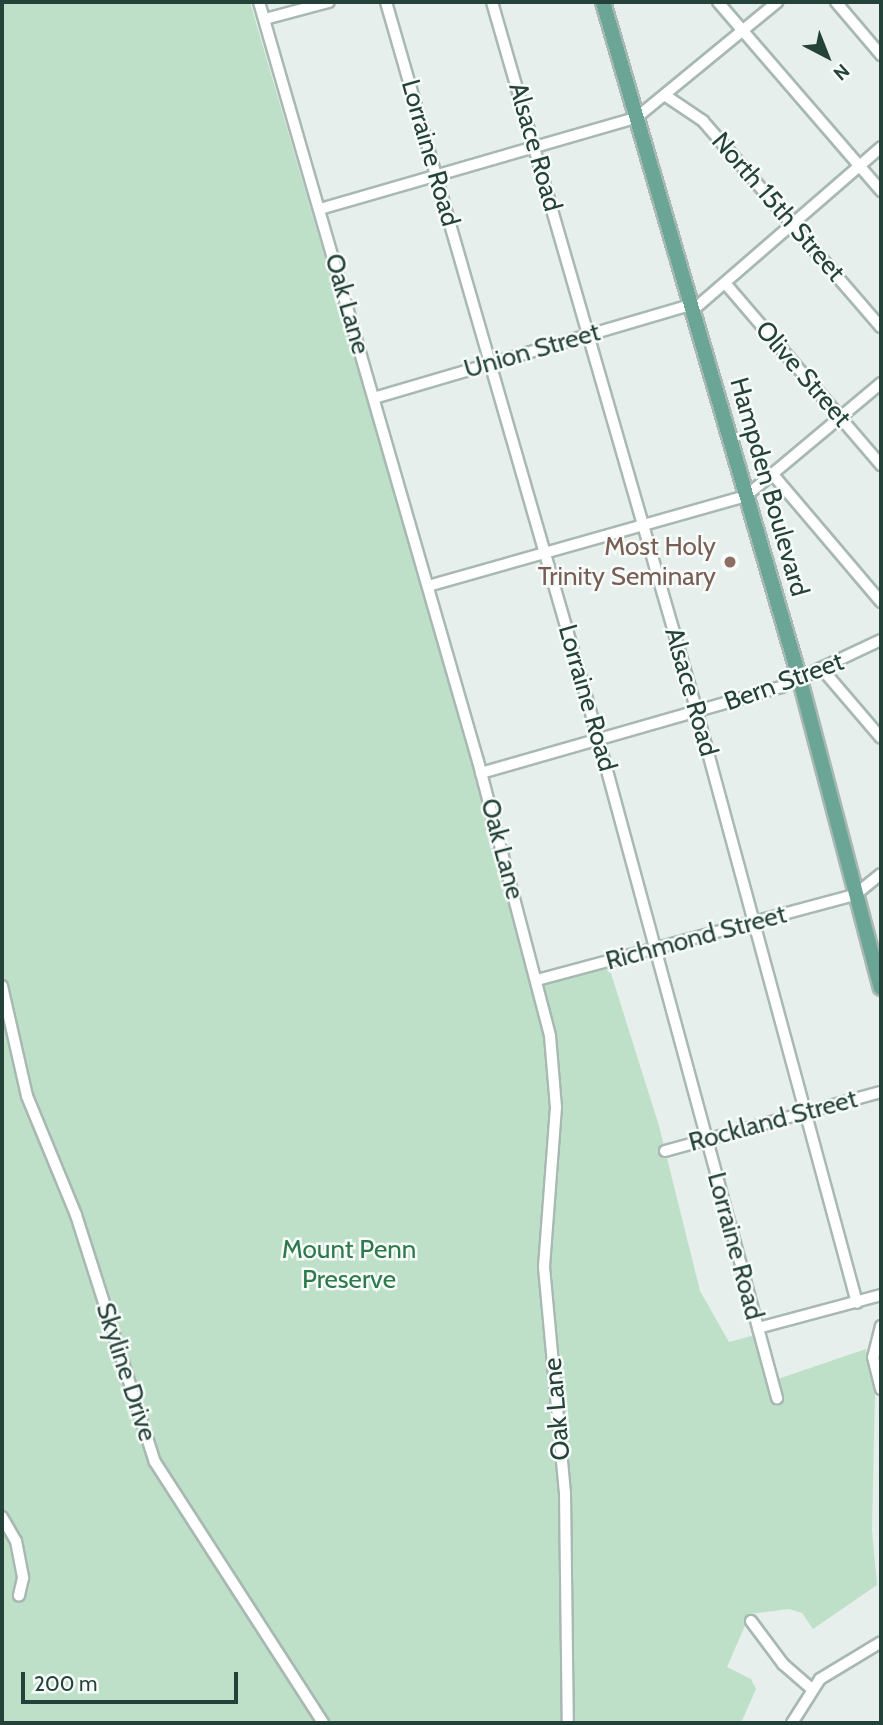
<!DOCTYPE html>
<style>
body{margin:0}
#map{position:relative;width:883px;height:1725px;overflow:hidden;background:#e6efeb;font-family:Cabin,sans-serif}
div>[style]{position:absolute}
.green>*{inset:0;background:#bfe0c8}
.roads{filter:drop-shadow(2px 0 #a8b8b2) drop-shadow(-2px 0 #a8b8b2) drop-shadow(0 2px #a8b8b2) drop-shadow(0 -2px #a8b8b2)}
.minor>*{height:10px;margin:-5px;padding:0 5px;transform-origin:5px;border-radius:5px;background:#fff}
.major>*{height:14px;margin:-7px;padding:0 7px;transform-origin:7px;border-radius:7px;background:#6aa596}
.dots>*{width:19px;height:19px;translate:-50% -50%;box-sizing:border-box;border:4px solid #f7fbf9;border-radius:50%}
span{translate:-50% -50%;white-space:nowrap;text-align:center;line-height:1.15;-webkit-text-stroke:5px #f7fbf9;paint-order:stroke}
.street-label{font-size:26px;color:#24423a}
.education-label{font-size:26px;color:#785e54}
.right{translate:-100% -50%;text-align:right}
.park-label{font-size:26px;color:#2d7a4b}
.frame{position:absolute;inset:0;border:4px solid #24423a;pointer-events:none}
.north{position:absolute;left:792px;top:21px;width:70px;height:70px;-webkit-text-stroke:5px #f7fbf9;paint-order:stroke;rotate:138deg;font-size:19px;font-weight:700;line-height:28px;text-align:center;color:#24423a}
.north::after{content:'';display:block;margin:auto;width:24px;height:32px;background:#24423a;clip-path:polygon(50% 0,100% 100%,50% 72%,0 100%)}
.scale{position:absolute;left:21px;top:1672px;width:217px;height:32px;box-sizing:border-box;border:4px solid #24423a;border-top:0;padding-left:9px;font-size:21px;line-height:24px;white-space:nowrap;color:#24423a;-webkit-text-stroke:5px #f7fbf9;paint-order:stroke}
</style>
<div id="map">
<div class="green">
<i style="clip-path:polygon(2px 2px,250px 2px,454px 698px,531px 988px,609px 967px,659px 1126px,700px 1291px,729px 1342px,755px 1335px,769px 1382px,866px 1349px,875px 1394px,872px 1530px,877px 1585px,813px 1629px,802px 1613px,789px 1609px,750px 1614px,727px 1667px,751px 1679px,756px 1689px,741px 1723px,2px 1723px)"></i>
</div>
<div class="roads">
<div class="minor">
<i style="left:259px;top:2px;width:790px;rotate:73.91deg"></i>
<i style="left:478px;top:761px;width:284px;rotate:75.3deg"></i>
<i style="left:550px;top:1036px;width:71px;rotate:85.2deg"></i>
<i style="left:556px;top:1107px;width:160px;rotate:94.3deg"></i>
<i style="left:544px;top:1267px;width:227px;rotate:84.7deg"></i>
<i style="left:565px;top:1493px;width:230px;rotate:89.3deg"></i>
<i style="left:386px;top:2px;width:769px;rotate:73.92deg"></i>
<i style="left:599px;top:741px;width:681px;rotate:74.84deg"></i>
<i style="left:492px;top:2px;width:739px;rotate:73.89deg"></i>
<i style="left:697px;top:712px;width:612px;rotate:74.85deg"></i>
<i style="left:718px;top:2px;width:250px;rotate:49.2deg"></i>
<i style="left:836px;top:2px;width:70px;rotate:49.7deg"></i>
<i style="left:265px;top:19px;width:66px;rotate:-14.9deg"></i>
<i style="left:666px;top:96px;width:45px;rotate:34deg"></i>
<i style="left:703px;top:121px;width:272px;rotate:49.2deg"></i>
<i style="left:320px;top:209px;width:329px;rotate:-16.1deg"></i>
<i style="left:636px;top:118px;width:183px;rotate:-39.4deg"></i>
<i style="left:725px;top:283px;width:240px;rotate:49.4deg"></i>
<i style="left:692px;top:311px;width:250px;rotate:-40.9deg"></i>
<i style="left:374px;top:398px;width:329px;rotate:-16.4deg"></i>
<i style="left:775px;top:477px;width:164px;rotate:49.7deg"></i>
<i style="left:428px;top:586px;width:330px;rotate:-15.8deg"></i>
<i style="left:746px;top:496px;width:176px;rotate:-39.9deg"></i>
<i style="left:823px;top:670px;width:89px;rotate:49.5deg"></i>
<i style="left:481px;top:773px;width:312px;rotate:-16deg"></i>
<i style="left:781px;top:687px;width:110px;rotate:-25.2deg"></i>
<i style="left:537px;top:980px;width:329px;rotate:-15deg"></i>
<i style="left:855px;top:895px;width:33px;rotate:-39deg"></i>
<i style="left:2px;top:986px;width:113px;rotate:77.2deg"></i>
<i style="left:27px;top:1096px;width:129px;rotate:67.6deg"></i>
<i style="left:76px;top:1215px;width:259px;rotate:72.3deg"></i>
<i style="left:155px;top:1462px;width:310px;rotate:57.2deg"></i>
<i style="left:665px;top:1151px;width:224px;rotate:-15.3deg"></i>
<i style="left:881px;top:1326px;width:32px;rotate:104deg"></i>
<i style="left:873px;top:1357px;width:33px;rotate:76deg"></i>
<i style="left:758px;top:1328px;width:127px;rotate:-15deg"></i>
<i style="left:2px;top:1517px;width:28px;rotate:60deg"></i>
<i style="left:16px;top:1541px;width:38px;rotate:79deg"></i>
<i style="left:23px;top:1578px;width:18px;rotate:103deg"></i>
<i style="left:751px;top:1621px;width:54px;rotate:53.3deg"></i>
<i style="left:783px;top:1664px;width:37px;rotate:41deg"></i>
<i style="left:792px;top:1723px;width:52px;rotate:-57.5deg"></i>
<i style="left:820px;top:1679px;width:71px;rotate:-31.2deg"></i>
</div>
<div class="major">
<i style="left:603px;top:2px;width:706px;rotate:73.8deg"></i>
<i style="left:800px;top:680px;width:318px;rotate:75.3deg"></i>
</div>
</div>
<div class="dots">
<i style="left:730px;top:562px;background:#8d6e63"></i>
</div>
<div class="street-label">
<span style="left:535px;top:147px;rotate:74deg">Alsace Road</span>
<span style="left:430px;top:153px;rotate:74deg">Lorraine Road</span>
<span style="left:778px;top:207px;rotate:49deg">North 15th Street</span>
<span style="left:347px;top:304px;rotate:74deg">Oak Lane</span>
<span style="left:532px;top:351px;rotate:-16deg">Union Street</span>
<span style="left:803px;top:374px;rotate:49deg">Olive Street</span>
<span style="left:769px;top:487px;rotate:74deg">Hampden Boulevard</span>
<span style="left:784px;top:682px;rotate:-20deg">Bern Street</span>
<span style="left:691px;top:692px;rotate:74deg">Alsace Road</span>
<span style="left:587px;top:698px;rotate:74deg">Lorraine Road</span>
<span style="left:502px;top:849px;rotate:75deg">Oak Lane</span>
<span style="left:696px;top:938px;rotate:-15deg">Richmond Street</span>
<span style="left:773px;top:1121px;rotate:-15deg">Rockland Street</span>
<span style="left:735px;top:1246px;rotate:75deg">Lorraine Road</span>
<span style="left:126px;top:1372px;rotate:72deg">Skyline Drive</span>
<span style="left:557px;top:1409px;rotate:-95deg">Oak Lane</span>
</div>
<div class="education-label">
<span class="right" style="left:716px;top:562px">Most Holy<br>Trinity Seminary</span>
</div>
<div class="park-label">
<span style="left:349px;top:1265px">Mount Penn<br>Preserve</span>
</div>
<div class="frame"></div>
<div class="north">N</div>
<div class="scale">200 m</div>
</div>
